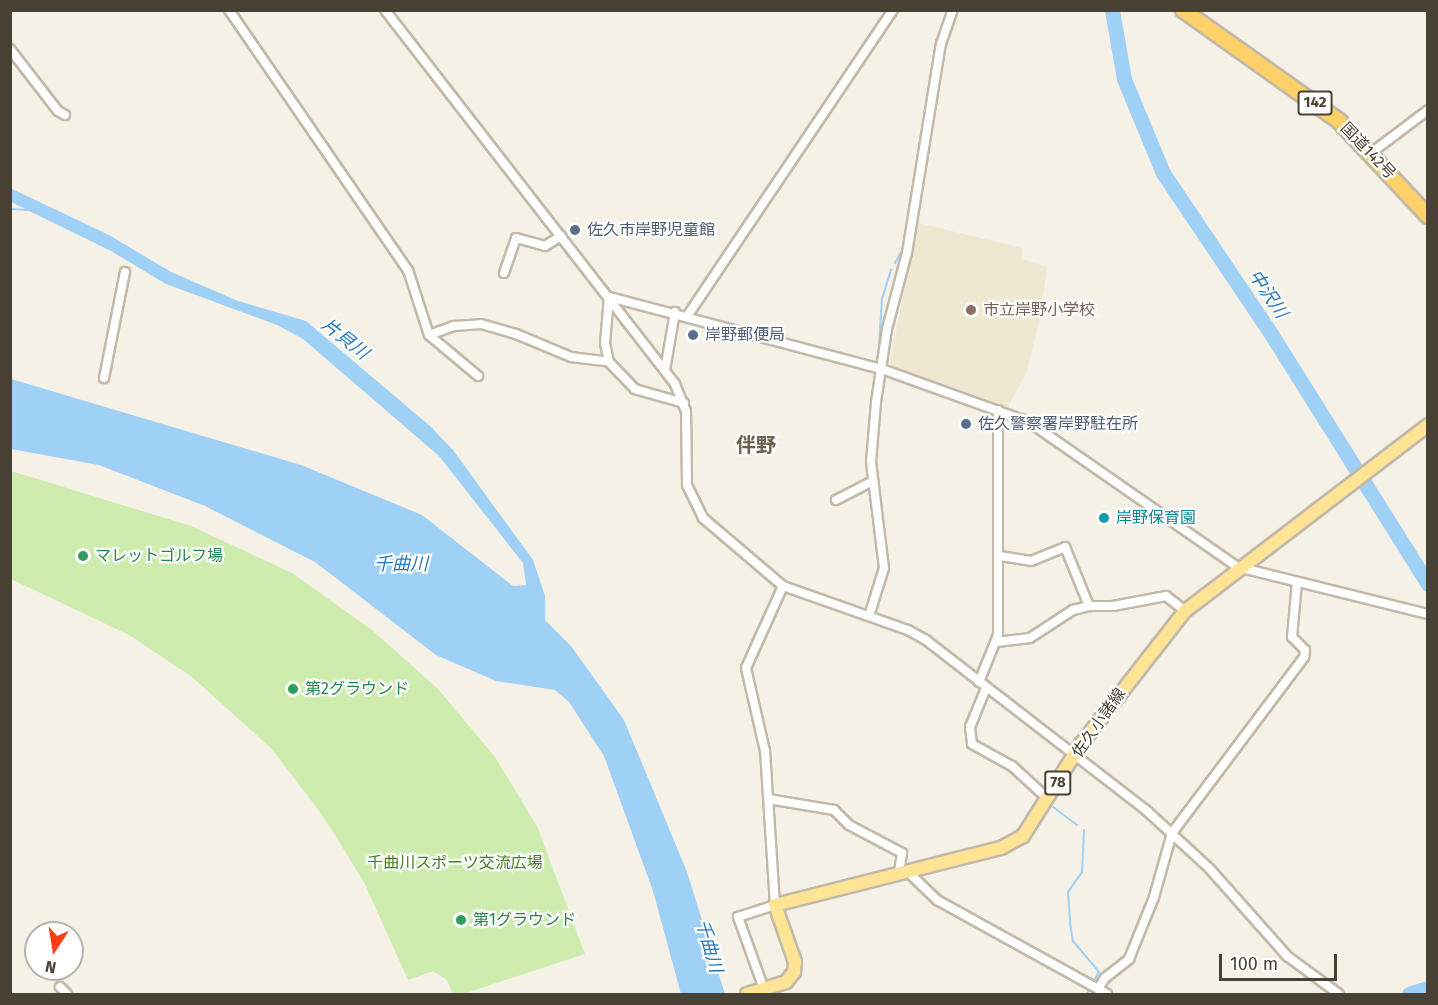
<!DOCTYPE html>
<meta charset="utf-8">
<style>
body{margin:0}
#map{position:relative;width:1438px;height:1005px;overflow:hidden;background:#f5f1e7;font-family:"Fira Sans","Noto Sans JP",sans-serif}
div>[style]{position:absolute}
.education>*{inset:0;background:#efe7d0}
.green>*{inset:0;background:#ceecad}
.water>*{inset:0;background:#9fd0f5}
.stream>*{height:2px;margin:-1px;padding:0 1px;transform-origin:1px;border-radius:1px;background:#9fd0f5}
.river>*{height:15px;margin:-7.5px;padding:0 7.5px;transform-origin:7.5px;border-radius:7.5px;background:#9fd0f5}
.roads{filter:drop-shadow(2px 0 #c1b9a9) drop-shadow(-2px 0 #c1b9a9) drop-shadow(0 2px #c1b9a9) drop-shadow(0 -2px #c1b9a9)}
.street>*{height:8px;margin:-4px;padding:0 4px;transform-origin:4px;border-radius:4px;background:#fff}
.primary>*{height:12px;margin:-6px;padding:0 6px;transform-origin:6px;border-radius:6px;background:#ffe496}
.highway>*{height:14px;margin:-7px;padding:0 7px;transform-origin:7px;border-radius:7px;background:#ffd168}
.dots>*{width:16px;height:16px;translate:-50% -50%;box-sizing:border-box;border:3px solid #fff;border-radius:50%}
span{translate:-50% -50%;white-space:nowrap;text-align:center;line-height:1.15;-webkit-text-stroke:4.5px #fff;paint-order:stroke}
.shield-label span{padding:2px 4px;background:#fff;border:2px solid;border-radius:4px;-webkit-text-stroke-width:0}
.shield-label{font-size:15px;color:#484235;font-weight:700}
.street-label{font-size:16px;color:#484235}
.service-label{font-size:16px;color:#4e5e75}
.left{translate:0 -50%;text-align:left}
.education-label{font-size:16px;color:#785e54}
.culture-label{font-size:16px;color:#0d838f}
.leisure-label{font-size:16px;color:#27864d}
.park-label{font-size:16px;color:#447f24}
.water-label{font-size:18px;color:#2679bc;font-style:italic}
.quarter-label{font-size:20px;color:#6c604c;font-weight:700}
.frame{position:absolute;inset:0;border:12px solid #484235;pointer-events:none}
.north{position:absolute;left:24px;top:921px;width:60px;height:60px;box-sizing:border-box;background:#fff;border:2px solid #b6b3ae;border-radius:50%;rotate:192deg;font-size:16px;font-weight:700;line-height:24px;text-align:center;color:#484235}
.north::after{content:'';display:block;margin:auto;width:21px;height:27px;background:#ff3e14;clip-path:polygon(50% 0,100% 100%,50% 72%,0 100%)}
.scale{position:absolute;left:1219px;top:954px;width:118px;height:27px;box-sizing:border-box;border:3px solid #484235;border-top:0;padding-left:8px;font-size:18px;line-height:21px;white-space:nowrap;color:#484235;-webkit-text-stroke:4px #fff;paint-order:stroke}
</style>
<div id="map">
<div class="education">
<i style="clip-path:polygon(918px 223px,1022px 248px,1022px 259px,1047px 267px,1040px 318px,1026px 373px,1008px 407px,892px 366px,890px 362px)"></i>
</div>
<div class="green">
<i style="clip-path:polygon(11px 471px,191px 526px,292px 573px,372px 630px,438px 689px,495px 757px,537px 826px,585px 954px,463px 994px,452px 992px,447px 980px,433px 971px,408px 980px,364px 882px,323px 816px,272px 749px,192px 677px,129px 635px,11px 579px)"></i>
</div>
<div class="water">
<i style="clip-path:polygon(10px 188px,109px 235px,171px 272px,238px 301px,306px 321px,430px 426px,453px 450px,533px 560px,545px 596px,545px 620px,571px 646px,624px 720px,687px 872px,725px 994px,681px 994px,653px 891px,604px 756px,569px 702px,555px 690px,496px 681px,436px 655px,315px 562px,205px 506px,99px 465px,11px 449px,11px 379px,301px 465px,422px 515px,513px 586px,526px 585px,523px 563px,439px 456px,303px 339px,277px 325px,166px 284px,111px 251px,11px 202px)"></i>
</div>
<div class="stream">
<i style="left:10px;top:209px;width:19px;rotate:3deg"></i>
<i style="left:895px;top:263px;width:18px;rotate:-61deg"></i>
<i style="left:904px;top:247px;width:26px;rotate:-81deg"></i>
<i style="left:878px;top:362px;width:63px;rotate:-86.4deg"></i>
<i style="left:882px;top:299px;width:31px;rotate:-73deg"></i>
<i style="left:1053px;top:807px;width:30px;rotate:37deg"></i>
<i style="left:1084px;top:830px;width:42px;rotate:92.7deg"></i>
<i style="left:1082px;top:872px;width:24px;rotate:125deg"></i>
<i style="left:1068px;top:892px;width:31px;rotate:86deg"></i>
<i style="left:1070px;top:923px;width:18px;rotate:81deg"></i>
<i style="left:1073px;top:941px;width:40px;rotate:50deg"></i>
<i style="left:1099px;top:972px;width:12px;rotate:121deg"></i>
<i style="left:1087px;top:994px;width:4px;rotate:-56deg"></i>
</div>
<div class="river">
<i style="left:1112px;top:10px;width:70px;rotate:80.1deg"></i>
<i style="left:1124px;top:79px;width:102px;rotate:67.5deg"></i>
<i style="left:1163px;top:173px;width:188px;rotate:56.1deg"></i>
<i style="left:1268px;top:329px;width:301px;rotate:57.9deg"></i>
<i style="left:1409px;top:994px;width:20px;rotate:-18deg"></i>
</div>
<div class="roads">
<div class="street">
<i style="left:229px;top:10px;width:316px;rotate:55.5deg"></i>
<i style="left:408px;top:270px;width:68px;rotate:72.1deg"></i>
<i style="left:429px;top:335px;width:64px;rotate:39.9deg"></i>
<i style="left:385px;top:10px;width:473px;rotate:52.2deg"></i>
<i style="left:675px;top:384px;width:29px;rotate:68deg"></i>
<i style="left:686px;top:411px;width:74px;rotate:89.2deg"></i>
<i style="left:687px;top:485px;width:37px;rotate:64deg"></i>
<i style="left:703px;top:518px;width:105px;rotate:40.4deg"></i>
<i style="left:783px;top:586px;width:133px;rotate:19.4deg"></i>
<i style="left:908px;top:630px;width:21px;rotate:29deg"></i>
<i style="left:926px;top:640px;width:279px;rotate:37.7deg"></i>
<i style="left:1147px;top:811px;width:84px;rotate:42.6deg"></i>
<i style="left:1209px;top:868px;width:118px;rotate:48.4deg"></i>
<i style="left:1287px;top:956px;width:64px;rotate:36.2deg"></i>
<i style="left:10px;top:49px;width:78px;rotate:52.3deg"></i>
<i style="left:58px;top:111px;width:8px;rotate:30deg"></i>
<i style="left:1371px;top:153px;width:71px;rotate:-37deg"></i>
<i style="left:504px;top:273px;width:37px;rotate:-71deg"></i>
<i style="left:516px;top:238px;width:30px;rotate:15deg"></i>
<i style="left:545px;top:246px;width:19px;rotate:-32deg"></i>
<i style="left:688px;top:315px;width:367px;rotate:-56.1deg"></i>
<i style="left:429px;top:335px;width:27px;rotate:-20deg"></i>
<i style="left:454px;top:326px;width:27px;rotate:-4deg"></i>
<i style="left:481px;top:324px;width:36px;rotate:16deg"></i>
<i style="left:516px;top:334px;width:60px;rotate:22.7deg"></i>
<i style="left:571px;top:357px;width:38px;rotate:7deg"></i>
<i style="left:665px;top:370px;width:59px;rotate:-80.2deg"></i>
<i style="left:104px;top:378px;width:108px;rotate:-78.8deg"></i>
<i style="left:684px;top:403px;width:51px;rotate:-164.1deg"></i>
<i style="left:635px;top:389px;width:37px;rotate:-134deg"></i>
<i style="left:609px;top:362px;width:19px;rotate:-102deg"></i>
<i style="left:605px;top:343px;width:46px;rotate:-85deg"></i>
<i style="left:609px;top:297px;width:282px;rotate:14.8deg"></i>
<i style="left:882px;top:369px;width:156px;rotate:19.8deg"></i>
<i style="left:1029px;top:422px;width:254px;rotate:34.8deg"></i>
<i style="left:1238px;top:567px;width:196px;rotate:13.9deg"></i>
<i style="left:836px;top:500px;width:42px;rotate:-27.2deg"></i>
<i style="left:1000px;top:556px;width:31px;rotate:9deg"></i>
<i style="left:1031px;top:561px;width:37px;rotate:-22deg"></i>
<i style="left:1065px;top:547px;width:64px;rotate:67.9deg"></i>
<i style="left:1089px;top:606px;width:24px"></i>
<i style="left:1113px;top:606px;width:54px;rotate:-10.7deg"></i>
<i style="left:1166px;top:596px;width:24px;rotate:38deg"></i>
<i style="left:869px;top:616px;width:50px;rotate:-72.6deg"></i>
<i style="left:884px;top:568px;width:107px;rotate:-97deg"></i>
<i style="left:871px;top:462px;width:60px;rotate:-85.2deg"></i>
<i style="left:876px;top:402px;width:74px;rotate:-81.4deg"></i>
<i style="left:887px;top:329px;width:79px;rotate:-75.3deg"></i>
<i style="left:907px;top:253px;width:212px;rotate:-80.8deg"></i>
<i style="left:941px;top:44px;width:36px;rotate:-71deg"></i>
<i style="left:997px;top:642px;width:33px;rotate:-7deg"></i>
<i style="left:1030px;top:638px;width:51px;rotate:-33.1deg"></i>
<i style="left:1073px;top:610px;width:16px;rotate:-14deg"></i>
<i style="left:979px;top:682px;width:51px;rotate:-68deg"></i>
<i style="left:998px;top:635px;width:225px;rotate:-90deg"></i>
<i style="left:986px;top:688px;width:42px;rotate:112.3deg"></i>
<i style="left:970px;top:727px;width:17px;rotate:83deg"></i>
<i style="left:972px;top:744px;width:46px;rotate:28.8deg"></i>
<i style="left:1012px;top:766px;width:49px;rotate:42.5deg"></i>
<i style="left:768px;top:799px;width:67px;rotate:9.5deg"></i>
<i style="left:834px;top:810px;width:21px;rotate:45deg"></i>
<i style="left:849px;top:825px;width:60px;rotate:27.8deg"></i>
<i style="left:902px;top:853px;width:20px;rotate:99deg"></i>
<i style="left:907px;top:871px;width:42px;rotate:44deg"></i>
<i style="left:937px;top:900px;width:194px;rotate:28.9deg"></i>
<i style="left:60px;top:987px;width:10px;rotate:45deg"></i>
<i style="left:1098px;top:989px;width:13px;rotate:-58deg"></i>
<i style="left:1105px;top:978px;width:31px;rotate:-38deg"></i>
<i style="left:1129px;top:959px;width:67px;rotate:-68deg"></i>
<i style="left:1154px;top:897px;width:66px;rotate:-74.3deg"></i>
<i style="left:1172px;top:833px;width:220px;rotate:-53.1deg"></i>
<i style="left:1304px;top:657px;width:7px;rotate:-82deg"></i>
<i style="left:1305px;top:650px;width:18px;rotate:-135deg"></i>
<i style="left:1292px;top:637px;width:55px;rotate:-84.8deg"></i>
<i style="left:765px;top:992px;width:80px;rotate:-109.8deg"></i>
<i style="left:738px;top:917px;width:39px;rotate:-18deg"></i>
<i style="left:775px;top:905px;width:154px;rotate:-93.7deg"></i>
<i style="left:765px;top:751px;width:85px;rotate:-102.9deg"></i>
<i style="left:746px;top:668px;width:90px;rotate:-65.7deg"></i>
</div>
<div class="primary">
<i style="left:747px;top:994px;width:41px;rotate:-17.1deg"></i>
<i style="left:786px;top:982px;width:13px;rotate:-51deg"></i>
<i style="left:794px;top:972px;width:10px;rotate:-84deg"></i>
<i style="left:795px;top:962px;width:60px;rotate:-109.3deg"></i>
<i style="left:775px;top:905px;width:233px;rotate:-14.2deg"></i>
<i style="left:1001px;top:848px;width:25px;rotate:-29deg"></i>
<i style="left:1023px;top:836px;width:109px;rotate:-57.8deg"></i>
<i style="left:1081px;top:744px;width:169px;rotate:-52deg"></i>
<i style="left:1185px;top:611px;width:306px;rotate:-37.4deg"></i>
</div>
<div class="highway">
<i style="left:1183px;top:10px;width:191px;rotate:35.4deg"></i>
<i style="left:1339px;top:121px;width:130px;rotate:46.9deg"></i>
</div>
</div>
<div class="dots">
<i style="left:575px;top:230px;background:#5c6f8a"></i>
<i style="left:971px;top:310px;background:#8d6e63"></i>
<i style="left:693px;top:335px;background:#5c6f8a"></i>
<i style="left:966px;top:424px;background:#5c6f8a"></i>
<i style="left:1104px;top:518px;background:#0f9aa8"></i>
<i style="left:83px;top:556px;background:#2e9e5b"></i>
<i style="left:293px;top:689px;background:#2e9e5b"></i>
<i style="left:461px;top:920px;background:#2e9e5b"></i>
</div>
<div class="shield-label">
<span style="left:1315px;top:103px">142</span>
<span style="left:1058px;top:783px">78</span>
</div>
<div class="street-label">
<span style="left:1368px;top:151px;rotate:46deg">国道142号</span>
<span style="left:1099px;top:723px;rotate:-55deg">佐久小諸線</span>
</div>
<div class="service-label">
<span class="left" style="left:587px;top:230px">佐久市岸野児童館</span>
<span class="left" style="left:705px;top:335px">岸野郵便局</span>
<span class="left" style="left:978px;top:424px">佐久警察署岸野駐在所</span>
</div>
<div class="education-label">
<span class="left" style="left:983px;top:310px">市立岸野小学校</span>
</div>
<div class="culture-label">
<span class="left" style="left:1116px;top:518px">岸野保育園</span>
</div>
<div class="leisure-label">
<span class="left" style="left:95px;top:556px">マレットゴルフ場</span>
<span class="left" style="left:305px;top:689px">第2グラウンド</span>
<span class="left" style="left:473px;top:920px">第1グラウンド</span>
</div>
<div class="park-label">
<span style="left:455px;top:863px">千曲川スポーツ交流広場</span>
</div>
<div class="water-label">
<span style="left:1268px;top:294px;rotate:56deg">中沢川</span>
<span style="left:345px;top:339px;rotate:38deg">片貝川</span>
<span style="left:401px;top:564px">千曲川</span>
<span style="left:709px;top:946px;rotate:74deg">千曲川</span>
</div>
<div class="quarter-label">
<span style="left:756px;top:445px">伴野</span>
</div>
<div class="frame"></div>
<div class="north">N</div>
<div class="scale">100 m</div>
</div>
